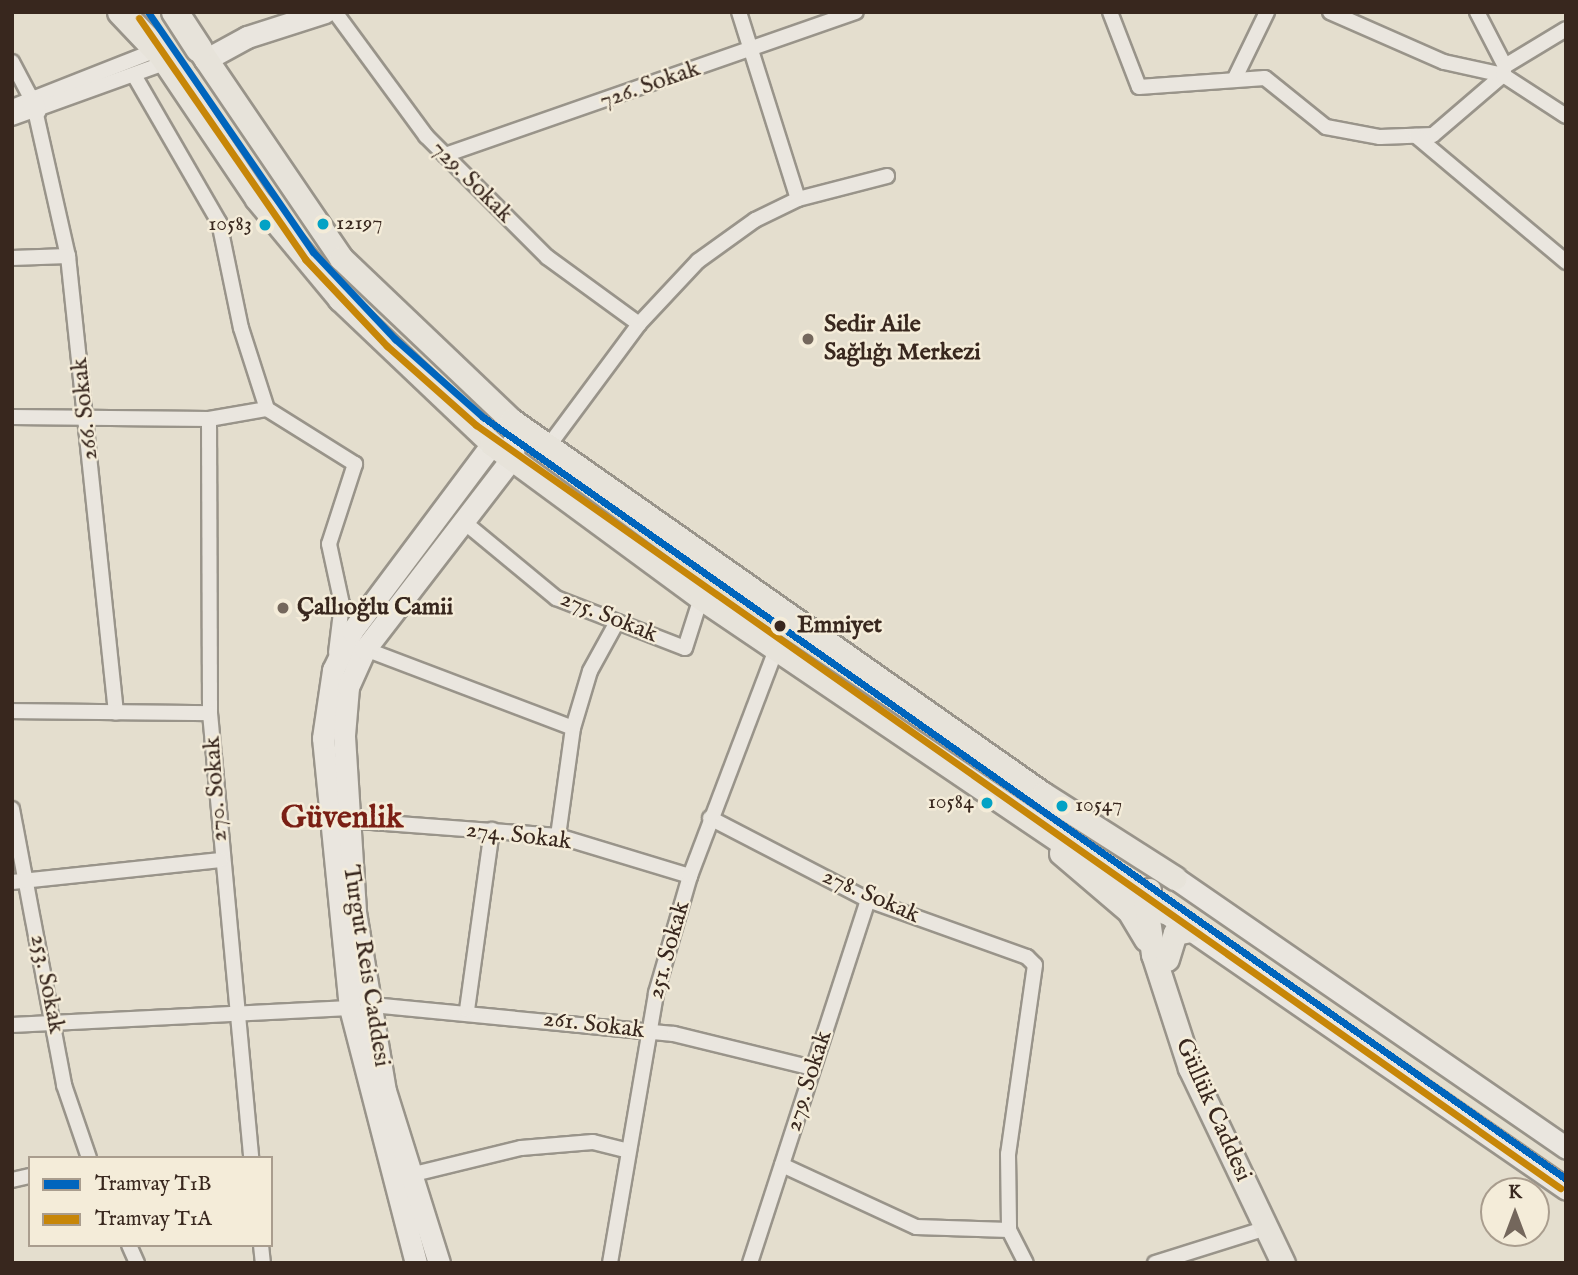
<!DOCTYPE html>
<meta charset="utf-8">
<style>
body{margin:0}
#map{position:relative;width:1578px;height:1275px;overflow:hidden;background:#e4dece;font-family:"IM FELL English",serif}
div>[style]{position:absolute}
.roads{filter:drop-shadow(2px 0 #99948a) drop-shadow(-2px 0 #99948a) drop-shadow(0 2px #99948a) drop-shadow(0 -2px #99948a)}
.street>*{height:14px;margin:-7px;padding:0 7px;transform-origin:7px;border-radius:7px;background:#eae6df}
.secondary>*{height:21px;margin:-10.5px;padding:0 10.5px;transform-origin:10.5px;border-radius:10.5px;background:#eae6df}
.primary>*{height:23px;margin:-11.5px;padding:0 11.5px;transform-origin:11.5px;border-radius:11.5px;background:#e7e3da}
.highway>*{height:26px;margin:-13px;padding:0 13px;transform-origin:13px;border-radius:13px;background:#e7e3da}
.tram-1>*{height:7px;margin:-3.5px;padding:0 3.5px;transform-origin:3.5px;border-radius:3.5px;background:#0065bd}
.tram-2>*{height:7px;margin:-3.5px;padding:0 3.5px;transform-origin:3.5px;border-radius:3.5px;background:#c78608}
.dots>*{width:19px;height:19px;translate:-50% -50%;box-sizing:border-box;border:4px solid #f4ecd9;border-radius:50%}
span{translate:-50% -50%;white-space:nowrap;text-align:center;line-height:1.15;-webkit-text-stroke:5px #f4ecd9;paint-order:stroke}
.bus-label{font-size:22px;color:#38271e}
.left{translate:0 -50%;text-align:left}
.right{translate:-100% -50%;text-align:right}
.street-label{font-size:24px;color:#38271e}
.poi-label{font-size:24px;color:#38271e;font-weight:700}
.stop-label{font-size:24px;color:#38271e;font-weight:700}
.district-label{font-size:32px;color:#7a1f14;font-weight:700}
.frame{position:absolute;inset:0;border:14px solid #38271e;pointer-events:none}
.legend{position:absolute;left:28px;top:1156px;width:245px;height:91px;box-sizing:border-box;background:#f4ecd9;border:2px solid #a99d8e;margin:0;padding:9px 12px;list-style:none;font-size:21px;color:#38271e}
.legend li{display:flex;align-items:center;gap:14px;height:35px}
.legend b{width:35px;border:2px solid #a99d8e}
.north{position:absolute;left:1480px;top:1177px;width:70px;height:70px;box-sizing:border-box;background:#f4ecd9;border:2px solid #a99d8e;border-radius:50%;rotate:0deg;font-size:19px;font-weight:700;line-height:28px;text-align:center;color:#38271e}
.north::after{content:'';display:block;margin:auto;width:24px;height:32px;background:#74675c;clip-path:polygon(50% 0,100% 100%,50% 72%,0 100%)}
</style>
<div id="map">
<div class="roads">
<div class="street">
<i style="left:335px;top:12px;width:154px;rotate:53.7deg"></i>
<i style="left:426px;top:136px;width:171px;rotate:45deg"></i>
<i style="left:547px;top:257px;width:114px;rotate:36.1deg"></i>
<i style="left:739px;top:12px;width:196px;rotate:72.5deg"></i>
<i style="left:1110px;top:12px;width:80px;rotate:68.9deg"></i>
<i style="left:1139px;top:87px;width:126px;rotate:-4.1deg"></i>
<i style="left:1265px;top:78px;width:78px;rotate:38.8deg"></i>
<i style="left:1326px;top:127px;width:55px;rotate:10.5deg"></i>
<i style="left:1380px;top:137px;width:53px;rotate:-2.2deg"></i>
<i style="left:1433px;top:135px;width:92px;rotate:-40.6deg"></i>
<i style="left:1330px;top:12px;width:124px;rotate:23.7deg"></i>
<i style="left:1444px;top:62px;width:60px;rotate:12.4deg"></i>
<i style="left:1477px;top:12px;width:61px;rotate:62.6deg"></i>
<i style="left:1505px;top:66px;width:9px;rotate:103deg"></i>
<i style="left:1503px;top:75px;width:75px;rotate:33.1deg"></i>
<i style="left:12px;top:62px;width:43px;rotate:62.2deg"></i>
<i style="left:1505px;top:66px;width:71px;rotate:-31.2deg"></i>
<i style="left:134px;top:75px;width:170px;rotate:60deg"></i>
<i style="left:219px;top:222px;width:108px;rotate:78.3deg"></i>
<i style="left:241px;top:328px;width:85px;rotate:72.2deg"></i>
<i style="left:267px;top:409px;width:104px;rotate:32deg"></i>
<i style="left:355px;top:464px;width:84px;rotate:108deg"></i>
<i style="left:329px;top:544px;width:61px;rotate:77.8deg"></i>
<i style="left:342px;top:604px;width:49px;rotate:97deg"></i>
<i style="left:1234px;top:80px;width:76px;rotate:-64.1deg"></i>
<i style="left:12px;top:107px;width:156px;rotate:-21.5deg"></i>
<i style="left:35px;top:110px;width:150px;rotate:77.3deg"></i>
<i style="left:68px;top:256px;width:459px;rotate:84deg"></i>
<i style="left:12px;top:118px;width:163px;rotate:-19.8deg"></i>
<i style="left:1416px;top:136px;width:196px;rotate:40deg"></i>
<i style="left:445px;top:155px;width:435px;rotate:-19.2deg"></i>
<i style="left:12px;top:258px;width:56px;rotate:-2deg"></i>
<i style="left:12px;top:417px;width:197px;rotate:0.6deg"></i>
<i style="left:209px;top:419px;width:59px;rotate:-9.8deg"></i>
<i style="left:209px;top:419px;width:294px;rotate:89.8deg"></i>
<i style="left:210px;top:713px;width:447px;rotate:84.7deg"></i>
<i style="left:547px;top:448px;width:154px;rotate:-53.4deg"></i>
<i style="left:639px;top:324px;width:86px;rotate:-46.9deg"></i>
<i style="left:698px;top:261px;width:70px;rotate:-35.7deg"></i>
<i style="left:755px;top:220px;width:48px;rotate:-26deg"></i>
<i style="left:798px;top:199px;width:92px;rotate:-14.5deg"></i>
<i style="left:463px;top:521px;width:121px;rotate:39.6deg"></i>
<i style="left:556px;top:598px;width:138px;rotate:21.2deg"></i>
<i style="left:685px;top:648px;width:52px;rotate:-72.3deg"></i>
<i style="left:365px;top:649px;width:222px;rotate:20.8deg"></i>
<i style="left:12px;top:711px;width:198px;rotate:0.6deg"></i>
<i style="left:12px;top:809px;width:281px;rotate:79.3deg"></i>
<i style="left:64px;top:1085px;width:77px;rotate:71.1deg"></i>
<i style="left:710px;top:818px;width:178px;rotate:27.4deg"></i>
<i style="left:868px;top:900px;width:169px;rotate:19.7deg"></i>
<i style="left:1027px;top:957px;width:11px;rotate:45deg"></i>
<i style="left:1035px;top:965px;width:191px;rotate:98.1deg"></i>
<i style="left:1008px;top:1154px;width:76px;rotate:89.2deg"></i>
<i style="left:1009px;top:1230px;width:37px;rotate:63deg"></i>
<i style="left:345px;top:820px;width:214px;rotate:4.3deg"></i>
<i style="left:558px;top:836px;width:138px;rotate:16.9deg"></i>
<i style="left:558px;top:836px;width:109px;rotate:-82.1deg"></i>
<i style="left:573px;top:728px;width:59px;rotate:-73.4deg"></i>
<i style="left:590px;top:671px;width:56px;rotate:-61.1deg"></i>
<i style="left:12px;top:882px;width:210px;rotate:-6deg"></i>
<i style="left:372px;top:1005px;width:303px;rotate:5.5deg"></i>
<i style="left:674px;top:1034px;width:142px;rotate:13.8deg"></i>
<i style="left:467px;top:1010px;width:182px;rotate:-82.1deg"></i>
<i style="left:12px;top:1025px;width:338px;rotate:-2.9deg"></i>
<i style="left:782px;top:1165px;width:148px;rotate:24.8deg"></i>
<i style="left:916px;top:1227px;width:93px;rotate:1.8deg"></i>
<i style="left:410px;top:1175px;width:114px;rotate:-13.7deg"></i>
<i style="left:521px;top:1148px;width:72px;rotate:-4.8deg"></i>
<i style="left:593px;top:1142px;width:34px;rotate:14deg"></i>
<i style="left:12px;top:1180px;width:18px;rotate:-13deg"></i>
<i style="left:129px;top:1245px;width:20px;rotate:66deg"></i>
<i style="left:261px;top:1245px;width:18px;rotate:84deg"></i>
<i style="left:610px;top:1263px;width:274px;rotate:-80.3deg"></i>
<i style="left:656px;top:993px;width:122px;rotate:-73.8deg"></i>
<i style="left:690px;top:876px;width:242px;rotate:-69.2deg"></i>
<i style="left:750px;top:1263px;width:382px;rotate:-72deg"></i>
<i style="left:1155px;top:1263px;width:117px;rotate:-17.4deg"></i>
</div>
<div class="secondary">
<i style="left:205px;top:60px;width:48px;rotate:-28.7deg"></i>
<i style="left:247px;top:37px;width:82px;rotate:-17.8deg"></i>
<i style="left:32px;top:100px;width:10px;rotate:73deg"></i>
<i style="left:1175px;top:878px;width:475px;rotate:34.6deg"></i>
<i style="left:1165px;top:912px;width:487px;rotate:34.6deg"></i>
<i style="left:416px;top:1263px;width:263px;rotate:-104.5deg"></i>
<i style="left:350px;top:1008px;width:271px;rotate:-95.7deg"></i>
<i style="left:323px;top:738px;width:69px;rotate:-81.6deg"></i>
<i style="left:333px;top:670px;width:43px;rotate:-64deg"></i>
<i style="left:352px;top:631px;width:234px;rotate:-53.2deg"></i>
<i style="left:439px;top:1263px;width:180px;rotate:-107.4deg"></i>
<i style="left:385px;top:1091px;width:182px;rotate:-99.5deg"></i>
<i style="left:355px;top:911px;width:176px;rotate:-93.6deg"></i>
<i style="left:344px;top:735px;width:48px;rotate:-85.2deg"></i>
<i style="left:348px;top:687px;width:42px;rotate:-65.9deg"></i>
<i style="left:365px;top:649px;width:242px;rotate:-52.4deg"></i>
<i style="left:513px;top:457px;width:34px;rotate:-87deg"></i>
</div>
<div class="primary">
<i style="left:199px;top:49px;width:253px;rotate:55.8deg"></i>
<i style="left:341px;top:258px;width:235px;rotate:43.6deg"></i>
<i style="left:511px;top:420px;width:650px;rotate:35.11deg"></i>
<i style="left:1043px;top:794px;width:156px;rotate:32.5deg"></i>
<i style="left:157px;top:50px;width:179px;rotate:56.1deg"></i>
<i style="left:257px;top:199px;width:130px;rotate:50.3deg"></i>
<i style="left:340px;top:299px;width:210px;rotate:43.6deg"></i>
<i style="left:492px;top:444px;width:260px;rotate:36.4deg"></i>
<i style="left:701px;top:598px;width:560px;rotate:34.09deg"></i>
<i style="left:1061px;top:853px;width:89px;rotate:40.5deg"></i>
<i style="left:1129px;top:911px;width:33px;rotate:59deg"></i>
<i style="left:1149px;top:890px;width:9px;rotate:117deg"></i>
<i style="left:1145px;top:898px;width:57px;rotate:81.9deg"></i>
<i style="left:1153px;top:954px;width:120px;rotate:72deg"></i>
<i style="left:1190px;top:1068px;width:216px;rotate:64.5deg"></i>
<i style="left:1167px;top:959px;width:27px;rotate:-73deg"></i>
<i style="left:1175px;top:933px;width:16px;rotate:-11deg"></i>
</div>
<div class="highway">
<i style="left:121px;top:12px;width:52px;rotate:46.5deg"></i>
<i style="left:175px;top:12px;width:44px;rotate:57deg"></i>
</div>
</div>
<div class="tram-1">
<i style="left:148px;top:12px;width:291px;rotate:55.5deg"></i>
<i style="left:313px;top:252px;width:120px;rotate:46.7deg"></i>
<i style="left:395px;top:339px;width:118px;rotate:41.6deg"></i>
<i style="left:483px;top:417px;width:1324px;rotate:35.13deg"></i>
</div>
<div class="tram-2">
<i style="left:139px;top:18px;width:293px;rotate:55.4deg"></i>
<i style="left:305px;top:259px;width:120px;rotate:46.7deg"></i>
<i style="left:387px;top:346px;width:119px;rotate:41.6deg"></i>
<i style="left:476px;top:425px;width:1326px;rotate:35.14deg"></i>
</div>
<div class="dots">
<i style="left:323px;top:224px;background:#03a2c5"></i>
<i style="left:265px;top:225px;background:#03a2c5"></i>
<i style="left:808px;top:339px;background:#74675c"></i>
<i style="left:283px;top:608px;background:#74675c"></i>
<i style="left:780px;top:626px;background:#38271e"></i>
<i style="left:987px;top:803px;background:#03a2c5"></i>
<i style="left:1062px;top:806px;background:#03a2c5"></i>
</div>
<div class="bus-label">
<span class="left" style="left:336px;top:224px">12197</span>
<span class="right" style="left:252px;top:225px">10583</span>
<span class="right" style="left:974px;top:803px">10584</span>
<span class="left" style="left:1075px;top:806px">10547</span>
</div>
<div class="street-label">
<span style="left:650px;top:85px;rotate:-19deg">726. Sokak</span>
<span style="left:472px;top:182px;rotate:45deg">729. Sokak</span>
<span style="left:85px;top:409px;rotate:-96deg">266. Sokak</span>
<span style="left:609px;top:617px;rotate:22deg">275. Sokak</span>
<span style="left:216px;top:789px;rotate:-94deg">270. Sokak</span>
<span style="left:519px;top:836px;rotate:7deg">274. Sokak</span>
<span style="left:871px;top:896px;rotate:24deg">278. Sokak</span>
<span style="left:669px;top:950px;rotate:-74deg">251. Sokak</span>
<span style="left:366px;top:966px;rotate:81deg">Turgut Reis Caddesi</span>
<span style="left:47px;top:984px;rotate:79deg">253. Sokak</span>
<span style="left:594px;top:1025px;rotate:7deg">261. Sokak</span>
<span style="left:809px;top:1081px;rotate:-72deg">279. Sokak</span>
<span style="left:1213px;top:1110px;rotate:66deg">Güllük Caddesi</span>
</div>
<div class="poi-label">
<span class="left" style="left:824px;top:339px">Sedir Aile<br>Sağlığı Merkezi</span>
<span class="left" style="left:297px;top:608px">Çallıoğlu Camii</span>
</div>
<div class="stop-label">
<span class="left" style="left:797px;top:626px">Emniyet</span>
</div>
<div class="district-label">
<span style="left:342px;top:819px">Güvenlik</span>
</div>
<div class="frame"></div>
<ul class="legend">
<li><b style="height:9px;background:#0065bd"></b>Tramvay T1B</li>
<li><b style="height:9px;background:#c78608"></b>Tramvay T1A</li>
</ul>
<div class="north">K</div>
</div>
